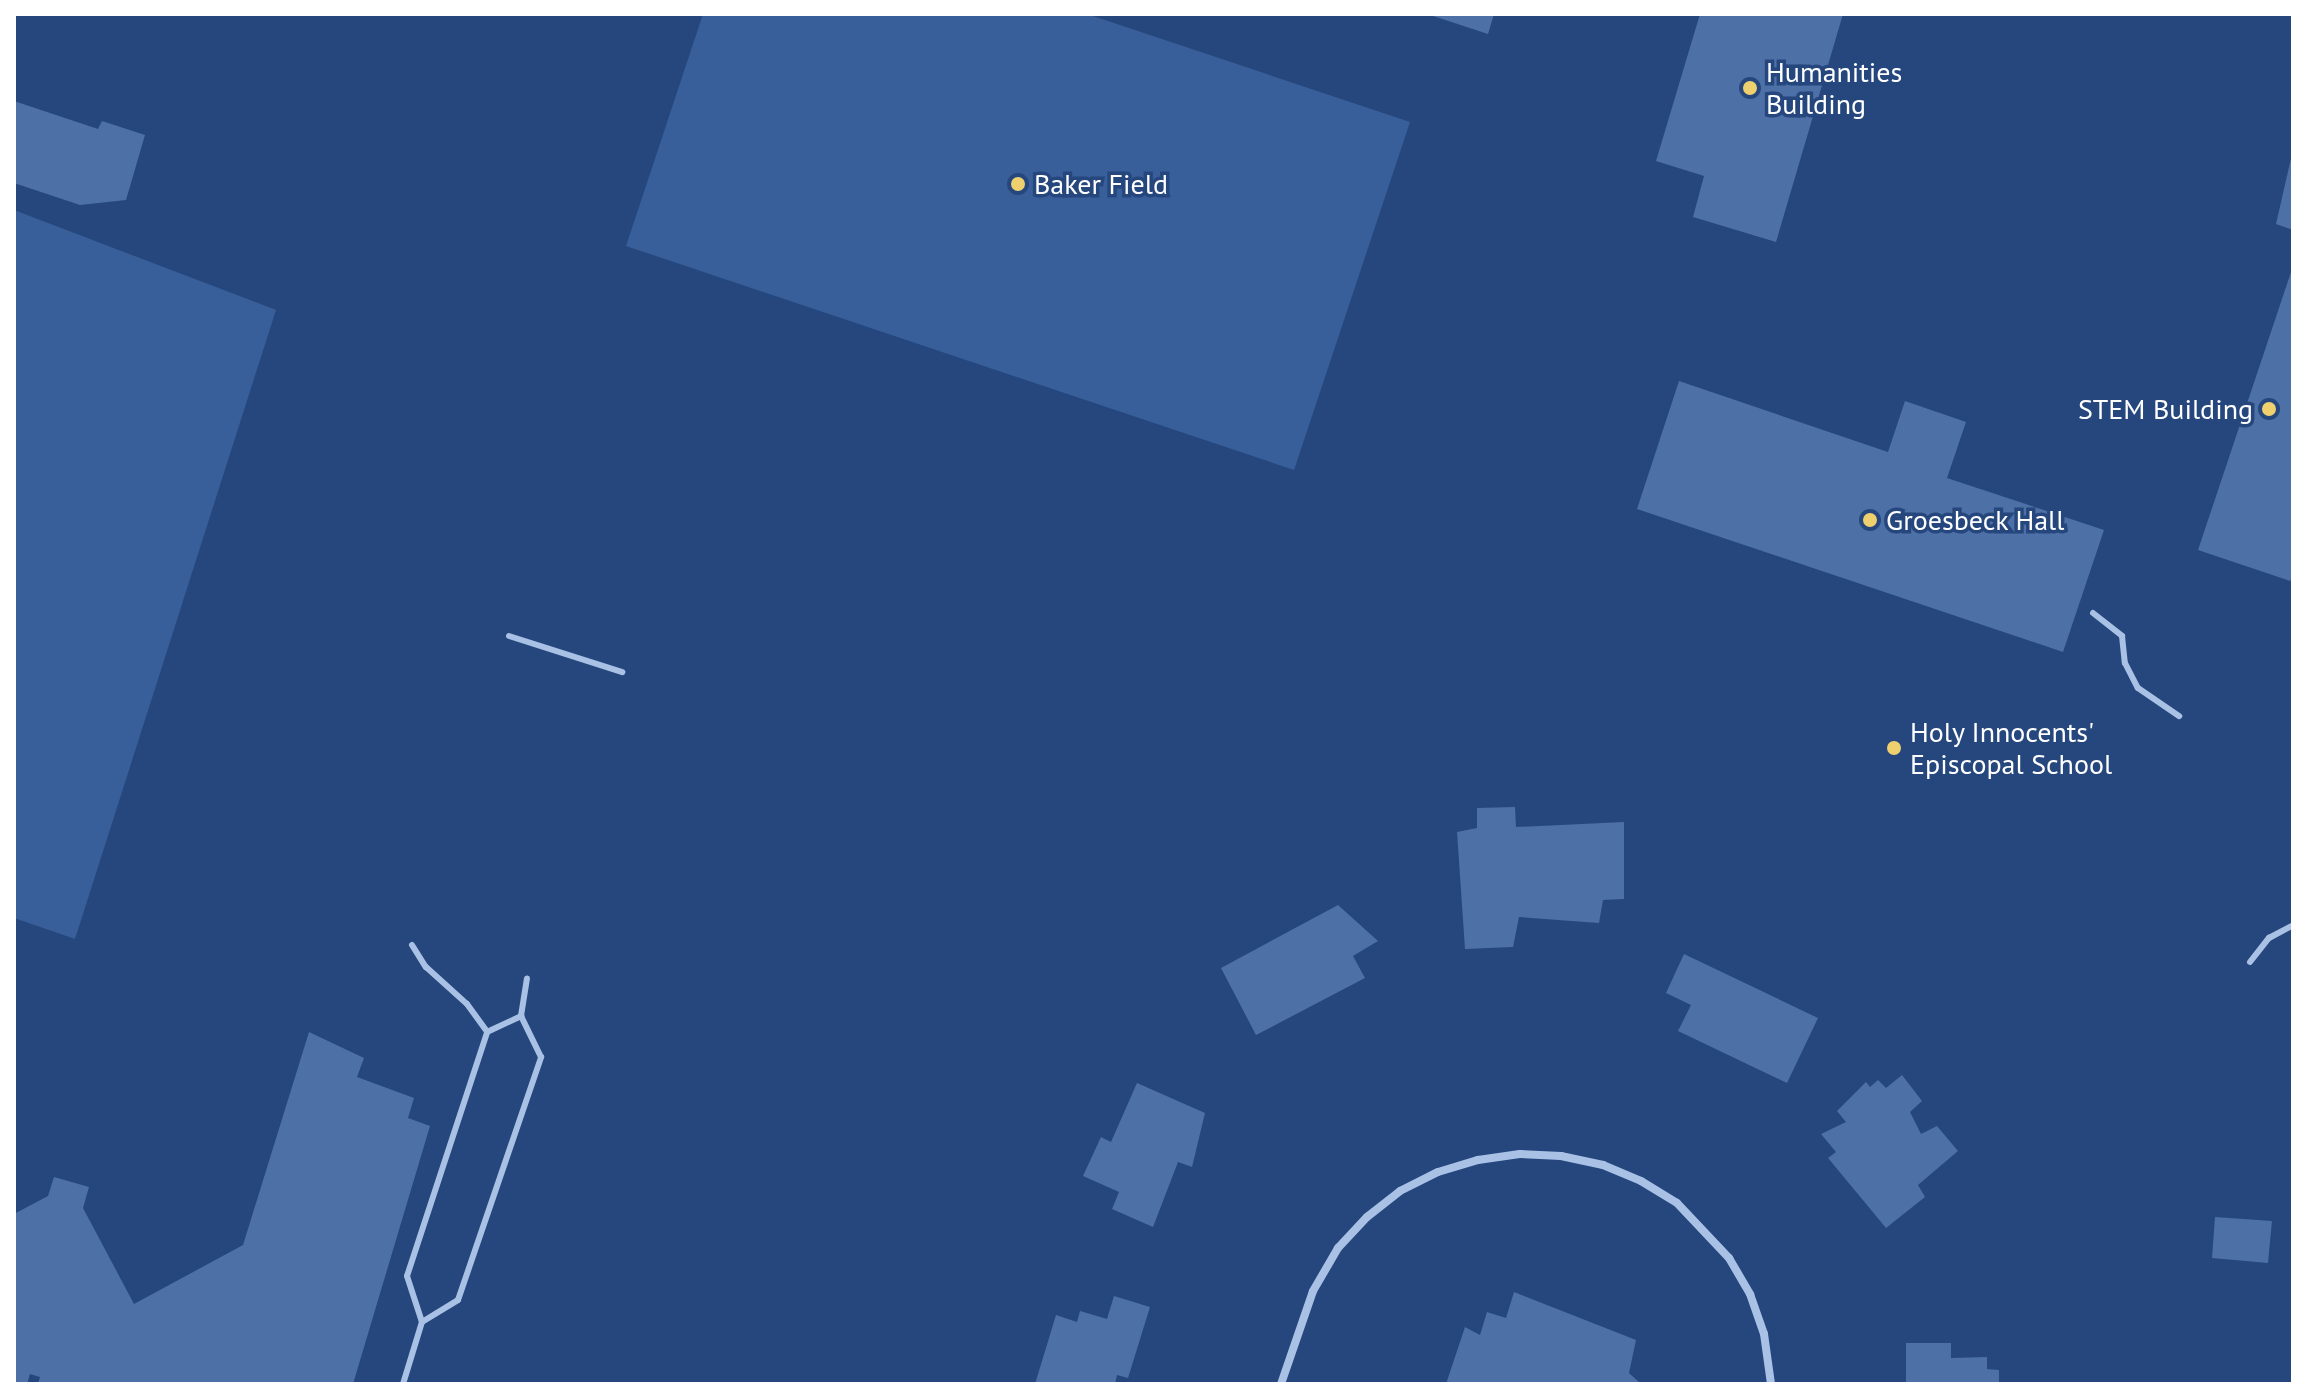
<!DOCTYPE html>
<style>
body{margin:0}
#map{position:relative;width:2307px;height:1398px;overflow:hidden;background:#25477d;font-family:"PT Sans",sans-serif}
div>[style]{position:absolute}
.green>*{inset:0;background:#385f9a}
.building>*{inset:0;background:#4d70a6}
.lane>*{height:6px;margin:-3px;padding:0 3px;transform-origin:3px;border-radius:3px;background:#a9c1e5}
.street>*{height:8px;margin:-4px;padding:0 4px;transform-origin:4px;border-radius:4px;background:#a9c1e5}
.dots>*{width:22px;height:22px;translate:-50% -50%;box-sizing:border-box;border:4px solid #25477d;border-radius:50%}
span{translate:-50% -50%;white-space:nowrap;text-align:center;line-height:1.15;-webkit-text-stroke:7px #25477d;paint-order:stroke}
.poi-label{font-size:28px;color:#fff}
.left{translate:0 -50%;text-align:left}
.right{translate:-100% -50%;text-align:right}
.frame{position:absolute;inset:0;border:16px solid #fff;pointer-events:none}
</style>
<div id="map">
<div class="green">
<i style="clip-path:polygon(703px 14px,1087px 14px,1410px 122px,1294px 470px,626px 246px)"></i>
<i style="clip-path:polygon(14px 210px,276px 310px,75px 939px,14px 918px)"></i>
</div>
<div class="building">
<i style="clip-path:polygon(1427px 14px,1494px 14px,1488px 34px)"></i>
<i style="clip-path:polygon(1700px 14px,1843px 14px,1776px 242px,1693px 217px,1704px 176px,1656px 161px)"></i>
<i style="clip-path:polygon(14px 101px,98px 129px,102px 121px,145px 135px,126px 200px,80px 205px,14px 183px)"></i>
<i style="clip-path:polygon(2292px 154px,2293px 154px,2293px 230px,2276px 224px)"></i>
<i style="clip-path:polygon(2292px 269px,2293px 577px,2290px 581px,2198px 550px)"></i>
<i style="clip-path:polygon(1679px 381px,1888px 452px,1905px 401px,1966px 422px,1947px 478px,2104px 530px,2063px 652px,1637px 509px)"></i>
<i style="clip-path:polygon(1515px 807px,1516px 827px,1624px 822px,1624px 899px,1603px 900px,1599px 923px,1519px 917px,1513px 947px,1465px 949px,1457px 832px,1477px 828px,1477px 808px)"></i>
<i style="clip-path:polygon(1338px 905px,1378px 941px,1353px 956px,1365px 978px,1256px 1035px,1221px 968px)"></i>
<i style="clip-path:polygon(1684px 954px,1818px 1018px,1787px 1083px,1678px 1031px,1691px 1005px,1666px 993px)"></i>
<i style="clip-path:polygon(309px 1032px,364px 1058px,357px 1077px,414px 1098px,408px 1118px,430px 1126px,353px 1384px,38px 1384px,40px 1377px,30px 1374px,27px 1384px,14px 1384px,14px 1214px,48px 1196px,54px 1177px,89px 1187px,83px 1208px,134px 1304px,243px 1245px)"></i>
<i style="clip-path:polygon(1902px 1075px,1922px 1101px,1910px 1112px,1921px 1134px,1937px 1126px,1958px 1151px,1918px 1185px,1925px 1197px,1886px 1228px,1828px 1158px,1836px 1152px,1821px 1134px,1846px 1122px,1837px 1111px,1866px 1082px,1870px 1087px,1878px 1080px,1886px 1088px)"></i>
<i style="clip-path:polygon(1137px 1083px,1205px 1113px,1192px 1167px,1178px 1162px,1153px 1227px,1112px 1209px,1119px 1192px,1083px 1176px,1101px 1137px,1111px 1142px)"></i>
<i style="clip-path:polygon(2215px 1217px,2272px 1221px,2268px 1263px,2212px 1258px)"></i>
<i style="clip-path:polygon(1514px 1292px,1636px 1340px,1629px 1373px,1641px 1384px,1446px 1384px,1465px 1327px,1480px 1335px,1487px 1312px,1506px 1318px)"></i>
<i style="clip-path:polygon(1114px 1296px,1150px 1307px,1128px 1378px,1117px 1375px,1115px 1384px,1035px 1384px,1056px 1315px,1077px 1322px,1080px 1311px,1107px 1319px)"></i>
<i style="clip-path:polygon(1906px 1343px,1951px 1343px,1951px 1358px,1987px 1357px,1987px 1369px,1999px 1370px,1999px 1384px,1906px 1384px)"></i>
</div>
<div class="lane">
<i style="left:2093px;top:613px;width:37px;rotate:38deg"></i>
<i style="left:2122px;top:636px;width:27px;rotate:84deg"></i>
<i style="left:2125px;top:663px;width:28px;rotate:63deg"></i>
<i style="left:2138px;top:688px;width:50px;rotate:34.3deg"></i>
<i style="left:509px;top:636px;width:119px;rotate:17.7deg"></i>
<i style="left:412px;top:945px;width:26px;rotate:58deg"></i>
<i style="left:426px;top:967px;width:55px;rotate:42.1deg"></i>
<i style="left:467px;top:1004px;width:34px;rotate:54deg"></i>
<i style="left:2250px;top:962px;width:31px;rotate:-52deg"></i>
<i style="left:2269px;top:938px;width:27px;rotate:-28deg"></i>
<i style="left:422px;top:1322px;width:42px;rotate:-31.4deg"></i>
<i style="left:458px;top:1300px;width:257px;rotate:-71.1deg"></i>
<i style="left:541px;top:1057px;width:46px;rotate:-116deg"></i>
<i style="left:521px;top:1016px;width:38px;rotate:-81deg"></i>
<i style="left:403px;top:1384px;width:65px;rotate:-73deg"></i>
<i style="left:422px;top:1322px;width:48px;rotate:-108.1deg"></i>
<i style="left:407px;top:1276px;width:257px;rotate:-71.8deg"></i>
<i style="left:487px;top:1032px;width:38px;rotate:-25deg"></i>
</div>
<div class="street">
<i style="left:1281px;top:1384px;width:98px;rotate:-71deg"></i>
<i style="left:1313px;top:1291px;width:50px;rotate:-59.8deg"></i>
<i style="left:1338px;top:1248px;width:42px;rotate:-46.9deg"></i>
<i style="left:1367px;top:1217px;width:42px;rotate:-38.2deg"></i>
<i style="left:1400px;top:1191px;width:42px;rotate:-26.6deg"></i>
<i style="left:1438px;top:1172px;width:42px;rotate:-16.7deg"></i>
<i style="left:1478px;top:1160px;width:42px;rotate:-8.1deg"></i>
<i style="left:1520px;top:1154px;width:41px;rotate:2.8deg"></i>
<i style="left:1561px;top:1156px;width:43px;rotate:12.1deg"></i>
<i style="left:1603px;top:1165px;width:41px;rotate:22.8deg"></i>
<i style="left:1641px;top:1181px;width:42px;rotate:31.4deg"></i>
<i style="left:1677px;top:1203px;width:76px;rotate:46.6deg"></i>
<i style="left:1729px;top:1258px;width:42px;rotate:59.7deg"></i>
<i style="left:1750px;top:1294px;width:42px;rotate:70.7deg"></i>
<i style="left:1764px;top:1334px;width:50px;rotate:82deg"></i>
</div>
<div class="dots">
<i style="left:1750px;top:88px;background:#efd06e"></i>
<i style="left:1018px;top:184px;background:#efd06e"></i>
<i style="left:2269px;top:409px;background:#efd06e"></i>
<i style="left:1870px;top:520px;background:#efd06e"></i>
<i style="left:1894px;top:748px;background:#efd06e"></i>
</div>
<div class="poi-label">
<span class="left" style="left:1766px;top:88px">Humanities<br>Building</span>
<span class="left" style="left:1034px;top:184px">Baker Field</span>
<span class="right" style="left:2253px;top:409px">STEM Building</span>
<span class="left" style="left:1886px;top:520px">Groesbeck Hall</span>
<span class="left" style="left:1910px;top:748px">Holy Innocents'<br>Episcopal School</span>
</div>
<div class="frame"></div>
</div>
